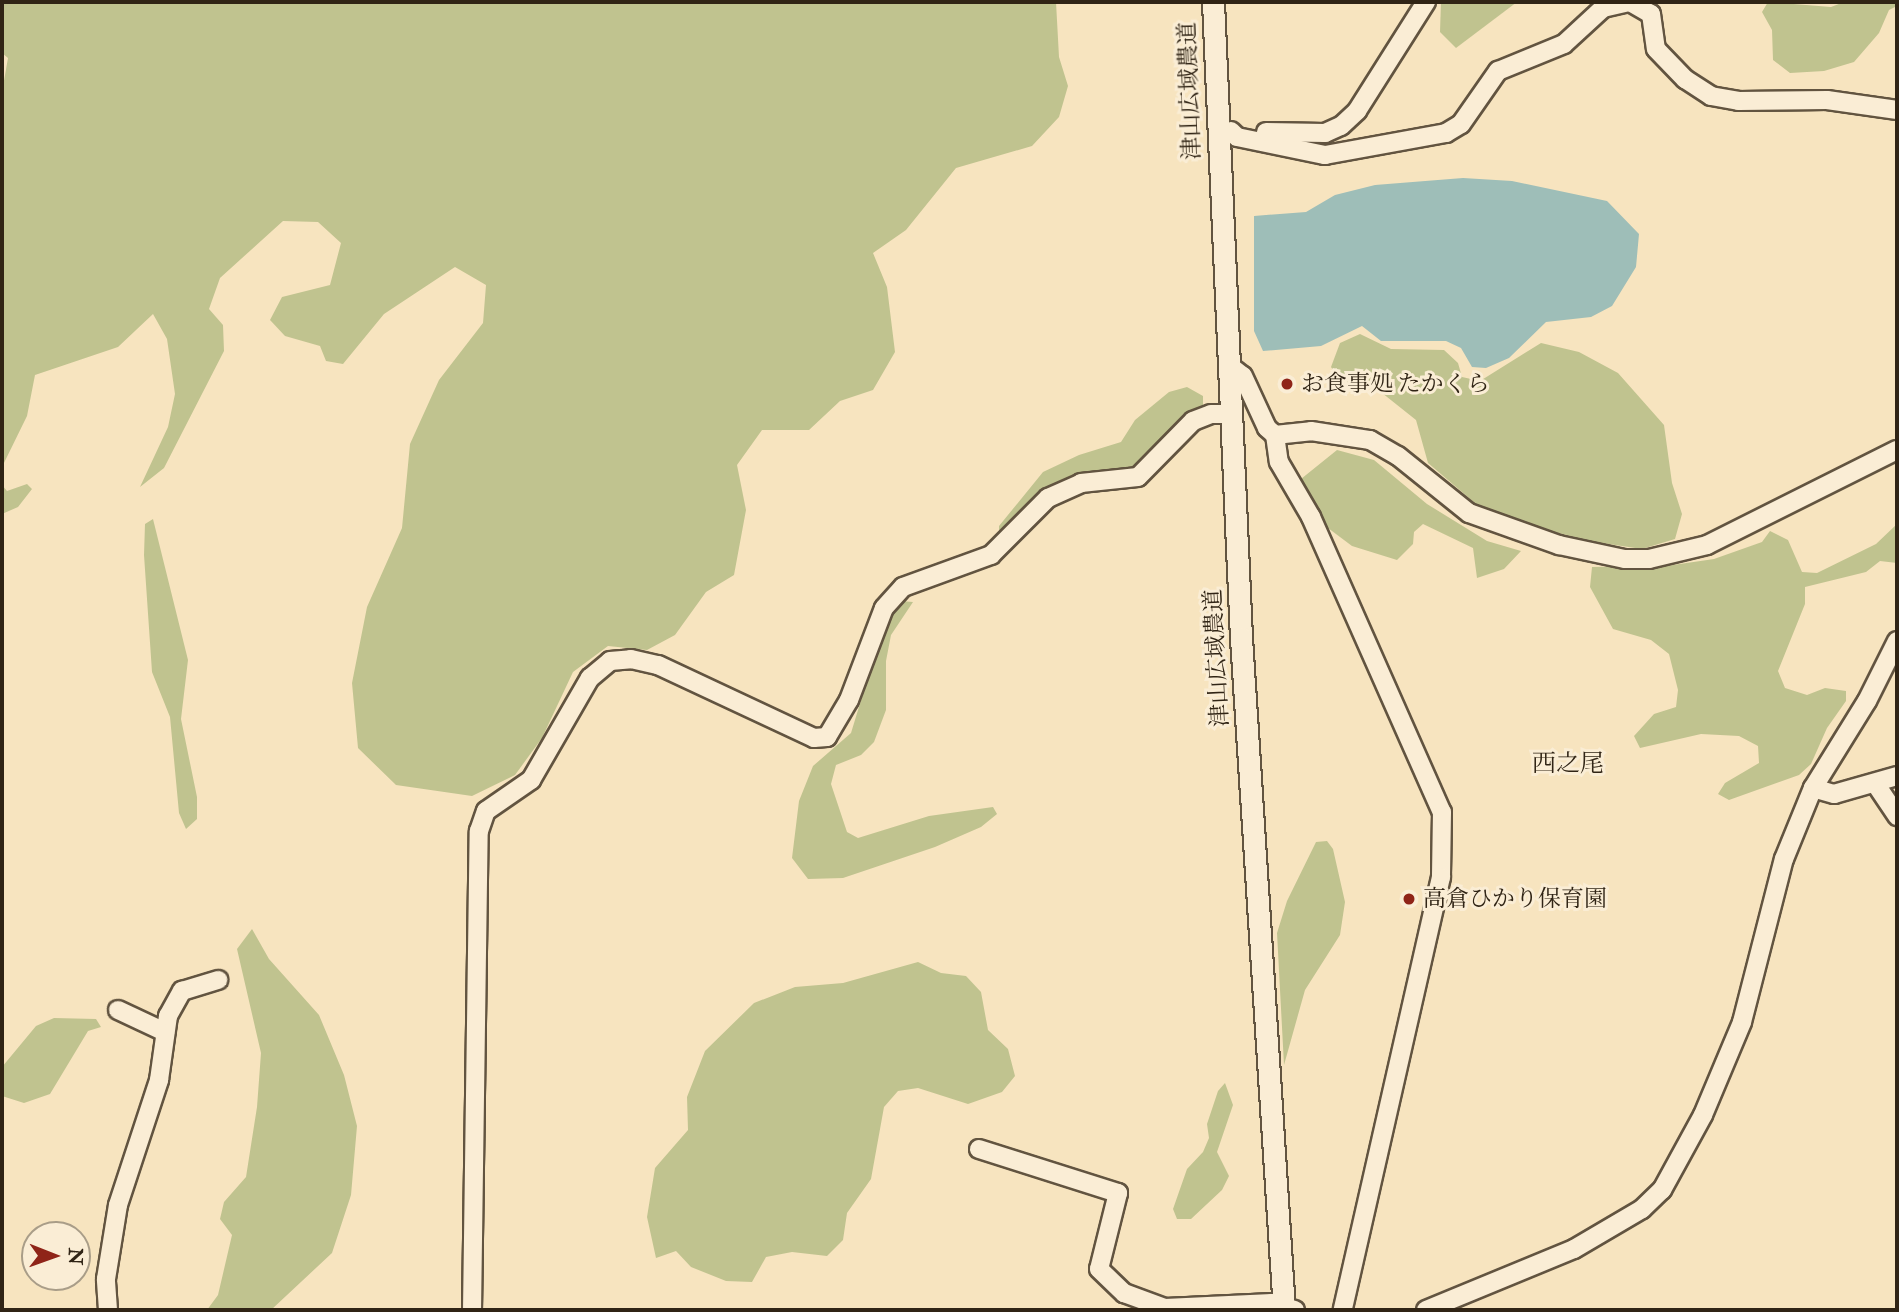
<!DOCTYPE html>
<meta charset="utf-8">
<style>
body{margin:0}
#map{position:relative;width:1899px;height:1312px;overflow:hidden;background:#f7e4bf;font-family:"IM FELL Double Pica","Noto Serif JP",serif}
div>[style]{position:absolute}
.green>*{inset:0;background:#c0c38f}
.water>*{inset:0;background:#9ebeb8}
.roads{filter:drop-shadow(2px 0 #625440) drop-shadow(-2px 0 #625440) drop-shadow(0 2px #625440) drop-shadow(0 -2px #625440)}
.minor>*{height:18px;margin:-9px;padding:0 9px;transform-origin:9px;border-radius:9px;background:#faedd5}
.tertiary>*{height:21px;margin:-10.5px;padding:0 10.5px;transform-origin:10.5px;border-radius:10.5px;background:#faedd5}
.dots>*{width:19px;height:19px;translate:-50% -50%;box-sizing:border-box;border:4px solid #faedd5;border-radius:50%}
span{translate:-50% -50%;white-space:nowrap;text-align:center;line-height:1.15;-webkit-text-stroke:6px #faedd5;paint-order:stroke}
.street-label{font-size:23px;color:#302415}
.poi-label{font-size:23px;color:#302415}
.left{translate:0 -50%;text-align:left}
.neighbourhood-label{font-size:24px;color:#302415}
.frame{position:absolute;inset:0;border:4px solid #302415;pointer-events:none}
.north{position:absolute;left:21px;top:1221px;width:70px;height:70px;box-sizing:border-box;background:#faedd5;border:2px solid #a99d88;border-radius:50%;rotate:91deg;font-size:19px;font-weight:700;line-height:28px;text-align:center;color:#302415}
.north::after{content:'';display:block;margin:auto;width:24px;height:32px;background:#8f2418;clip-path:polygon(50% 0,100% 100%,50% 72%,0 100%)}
</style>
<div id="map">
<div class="green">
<i style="clip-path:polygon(2px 2px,1056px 2px,1059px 57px,1068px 86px,1059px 117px,1032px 146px,956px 168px,906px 230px,873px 253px,887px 287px,895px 352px,873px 390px,840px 401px,809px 430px,762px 430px,737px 465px,746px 510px,734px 575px,706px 592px,675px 635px,647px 650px,608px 646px,573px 672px,542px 738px,515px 775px,472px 796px,396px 785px,358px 748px,352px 683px,367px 607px,402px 528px,410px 444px,439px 380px,483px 323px,486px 285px,455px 267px,384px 314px,343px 364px,326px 361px,320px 346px,285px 336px,270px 320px,282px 297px,330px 285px,341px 243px,318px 222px,283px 221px,220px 278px,209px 309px,223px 325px,224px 351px,164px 468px,140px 487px,168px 427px,175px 394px,167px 339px,153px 314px,118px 347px,35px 375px,27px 416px,2px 467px,2px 92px,8px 58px,2px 53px)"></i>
<i style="clip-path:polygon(1441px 2px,1517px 2px,1456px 48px,1440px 32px)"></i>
<i style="clip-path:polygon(1768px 2px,1831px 7px,1844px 2px,1897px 2px,1897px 6px,1889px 10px,1879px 33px,1854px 62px,1824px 71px,1790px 73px,1773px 60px,1772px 30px,1762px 12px)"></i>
<i style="clip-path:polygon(1360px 334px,1391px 349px,1444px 350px,1458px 363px,1462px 377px,1480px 381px,1541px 343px,1579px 352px,1618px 373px,1664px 425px,1672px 483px,1682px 514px,1675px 539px,1642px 549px,1595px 542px,1522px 524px,1482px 509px,1428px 463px,1416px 420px,1372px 385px,1342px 383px,1331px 367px,1340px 343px)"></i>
<i style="clip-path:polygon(1187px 387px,1203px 396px,1203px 409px,1177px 421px,1142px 460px,1124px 473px,1060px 483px,1037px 498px,999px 536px,999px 526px,1043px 472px,1079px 455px,1121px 442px,1135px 420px,1169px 392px)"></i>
<i style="clip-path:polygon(1337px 450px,1374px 460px,1427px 504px,1487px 541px,1521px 551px,1504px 569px,1477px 578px,1473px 548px,1423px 524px,1414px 532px,1413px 544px,1397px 560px,1352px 546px,1324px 525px,1301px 479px)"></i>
<i style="clip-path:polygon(27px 484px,32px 489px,18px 507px,2px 514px,2px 485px,7px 491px)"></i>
<i style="clip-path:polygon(153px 519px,188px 660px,181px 719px,197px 797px,197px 819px,186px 829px,179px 813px,170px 717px,152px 672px,144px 555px,145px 524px)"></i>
<i style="clip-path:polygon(1897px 524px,1897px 563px,1880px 561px,1866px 572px,1805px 587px,1805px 604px,1778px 671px,1785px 688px,1807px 695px,1825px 688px,1846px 691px,1846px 701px,1827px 728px,1811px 764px,1799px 775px,1729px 800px,1718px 794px,1725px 783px,1759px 763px,1758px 746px,1739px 736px,1701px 734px,1640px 748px,1634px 736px,1654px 714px,1676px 707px,1678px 690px,1669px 654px,1651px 640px,1613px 629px,1590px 587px,1592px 567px,1666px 566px,1714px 559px,1762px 542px,1770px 531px,1788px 540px,1802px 572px,1817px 573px,1876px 544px)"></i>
<i style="clip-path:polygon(900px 601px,913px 602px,891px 635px,886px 661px,886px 710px,874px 742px,861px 755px,836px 765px,831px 784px,847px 832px,858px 838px,929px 816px,993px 807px,997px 814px,981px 827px,935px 847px,843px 878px,808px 879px,792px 858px,799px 801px,813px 766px,851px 733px,887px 615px)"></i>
<i style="clip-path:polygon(1327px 841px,1333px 849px,1345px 902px,1340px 935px,1305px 990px,1284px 1065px,1277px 933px,1287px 901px,1316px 842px)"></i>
<i style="clip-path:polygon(252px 929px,269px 959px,319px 1015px,344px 1075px,357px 1126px,351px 1195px,332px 1253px,271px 1310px,207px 1310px,218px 1295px,232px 1235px,220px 1219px,224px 1202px,246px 1177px,257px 1107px,261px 1053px,237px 949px)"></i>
<i style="clip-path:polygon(918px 962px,941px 973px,966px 976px,981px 992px,988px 1030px,1008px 1049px,1015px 1076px,1002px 1092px,968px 1104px,918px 1088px,898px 1091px,884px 1107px,871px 1179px,847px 1213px,843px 1240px,827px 1256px,792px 1252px,766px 1257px,752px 1282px,726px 1281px,691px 1267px,676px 1251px,656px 1258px,647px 1217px,655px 1168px,688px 1130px,687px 1097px,705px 1051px,754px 1003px,795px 987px,843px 983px)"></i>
<i style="clip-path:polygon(54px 1018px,96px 1019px,101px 1027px,88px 1031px,50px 1094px,24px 1103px,2px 1096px,2px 1067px,36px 1026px)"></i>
<i style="clip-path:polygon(1225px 1083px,1233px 1105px,1217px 1152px,1229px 1176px,1222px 1190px,1191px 1219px,1177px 1219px,1173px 1209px,1187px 1169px,1203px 1152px,1209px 1138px,1207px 1124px,1218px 1091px)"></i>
</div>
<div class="water">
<i style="clip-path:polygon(1463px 178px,1512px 181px,1607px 201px,1639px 234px,1636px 267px,1612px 306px,1591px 317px,1546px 322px,1509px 358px,1486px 368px,1472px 367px,1461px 348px,1446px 341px,1381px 341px,1362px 326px,1321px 346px,1263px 351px,1254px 331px,1254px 216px,1306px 212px,1335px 195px,1375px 185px)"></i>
</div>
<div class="roads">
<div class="minor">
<i style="left:1231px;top:131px;width:8px;rotate:45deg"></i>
<i style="left:1237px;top:137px;width:90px;rotate:11.6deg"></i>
<i style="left:1325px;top:155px;width:123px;rotate:-10.3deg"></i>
<i style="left:1446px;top:133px;width:17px;rotate:-31deg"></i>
<i style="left:1461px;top:124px;width:65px;rotate:-55.1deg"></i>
<i style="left:1498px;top:71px;width:71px;rotate:-22.2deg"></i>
<i style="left:1564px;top:44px;width:53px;rotate:-42.7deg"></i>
<i style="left:1603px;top:8px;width:28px;rotate:-13deg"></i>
<i style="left:1630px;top:2px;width:24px;rotate:30deg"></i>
<i style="left:1651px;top:14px;width:35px;rotate:82deg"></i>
<i style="left:1656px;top:49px;width:42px;rotate:46deg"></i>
<i style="left:1685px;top:79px;width:31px;rotate:33deg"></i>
<i style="left:1711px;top:96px;width:28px;rotate:10deg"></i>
<i style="left:1739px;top:101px;width:88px;rotate:-0.7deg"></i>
<i style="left:1827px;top:100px;width:71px;rotate:8.1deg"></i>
<i style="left:1266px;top:132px;width:59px;rotate:1deg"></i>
<i style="left:1325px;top:133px;width:17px;rotate:-24deg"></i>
<i style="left:1341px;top:126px;width:22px;rotate:-43deg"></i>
<i style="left:1357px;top:111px;width:129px;rotate:-57.7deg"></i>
<i style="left:1230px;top:366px;width:16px;rotate:38deg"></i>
<i style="left:1243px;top:376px;width:57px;rotate:65.2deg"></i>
<i style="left:1267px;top:428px;width:11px;rotate:41deg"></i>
<i style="left:1275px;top:435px;width:36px;rotate:-6deg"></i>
<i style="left:1311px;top:431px;width:60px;rotate:8.7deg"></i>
<i style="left:1370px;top:440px;width:32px;rotate:30deg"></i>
<i style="left:1398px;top:456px;width:91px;rotate:38.8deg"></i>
<i style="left:1469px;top:513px;width:96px;rotate:19.6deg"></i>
<i style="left:1559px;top:545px;width:67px;rotate:12deg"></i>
<i style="left:1625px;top:559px;width:24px"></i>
<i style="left:1649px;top:559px;width:60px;rotate:-13.6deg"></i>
<i style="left:1707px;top:545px;width:212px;rotate:-26.6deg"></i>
<i style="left:1275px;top:435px;width:27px;rotate:82deg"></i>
<i style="left:1279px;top:462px;width:64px;rotate:59.8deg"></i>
<i style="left:1311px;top:517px;width:323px;rotate:66.1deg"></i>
<i style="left:1442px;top:812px;width:65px;rotate:90.9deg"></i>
<i style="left:1441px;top:877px;width:444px;rotate:102.8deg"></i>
<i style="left:1875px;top:783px;width:40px;rotate:56deg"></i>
<i style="left:1813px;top:788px;width:22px;rotate:16deg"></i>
<i style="left:1834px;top:794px;width:66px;rotate:-15.9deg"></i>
<i style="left:118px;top:1010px;width:52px;rotate:25.1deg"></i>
<i style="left:979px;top:1149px;width:146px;rotate:17.6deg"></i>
<i style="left:1118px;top:1193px;width:78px;rotate:104deg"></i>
<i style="left:1099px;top:1269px;width:35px;rotate:44deg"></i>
<i style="left:1124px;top:1293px;width:44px;rotate:20.1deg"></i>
<i style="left:1165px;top:1308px;width:107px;rotate:-2.7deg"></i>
<i style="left:1272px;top:1303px;width:24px;rotate:17deg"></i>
<i style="left:108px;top:1310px;width:31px;rotate:-94deg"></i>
<i style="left:106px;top:1279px;width:75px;rotate:-80.8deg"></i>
<i style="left:118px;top:1205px;width:132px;rotate:-71.8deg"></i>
<i style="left:159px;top:1080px;width:65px;rotate:-82deg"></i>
<i style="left:168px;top:1016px;width:29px;rotate:-61deg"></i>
<i style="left:182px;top:991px;width:38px;rotate:-17deg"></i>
<i style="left:472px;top:1310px;width:479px;rotate:-89.2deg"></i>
<i style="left:479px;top:831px;width:21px;rotate:-71deg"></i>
<i style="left:486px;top:811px;width:55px;rotate:-34.6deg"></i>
<i style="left:531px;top:780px;width:118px;rotate:-60deg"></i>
<i style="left:590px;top:678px;width:26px;rotate:-40deg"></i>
<i style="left:610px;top:661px;width:21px;rotate:-5deg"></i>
<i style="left:631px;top:659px;width:28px;rotate:13deg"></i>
<i style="left:658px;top:665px;width:172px;rotate:25.1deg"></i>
<i style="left:814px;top:738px;width:13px;rotate:-4deg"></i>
<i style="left:827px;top:737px;width:43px;rotate:-59.3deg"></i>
<i style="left:849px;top:700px;width:98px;rotate:-69.2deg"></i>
<i style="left:884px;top:608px;width:28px;rotate:-48deg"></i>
<i style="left:903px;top:587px;width:94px;rotate:-20deg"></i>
<i style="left:991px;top:555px;width:81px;rotate:-45deg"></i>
<i style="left:1048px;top:498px;width:36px;rotate:-24deg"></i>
<i style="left:1081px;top:483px;width:57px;rotate:-6deg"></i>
<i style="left:1138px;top:477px;width:78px;rotate:-45.5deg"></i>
<i style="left:1193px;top:421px;width:19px;rotate:-21deg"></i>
<i style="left:1211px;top:414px;width:20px"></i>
<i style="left:1426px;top:1310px;width:160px;rotate:-22.4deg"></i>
<i style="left:1574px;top:1249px;width:79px;rotate:-30.5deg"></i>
<i style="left:1642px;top:1209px;width:28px;rotate:-44deg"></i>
<i style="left:1662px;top:1190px;width:85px;rotate:-61.3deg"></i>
<i style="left:1703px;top:1115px;width:101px;rotate:-67.2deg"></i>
<i style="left:1742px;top:1022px;width:168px;rotate:-75.6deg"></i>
<i style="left:1784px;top:859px;width:77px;rotate:-67.8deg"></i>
<i style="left:1813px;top:788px;width:102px;rotate:-58.2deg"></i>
<i style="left:1867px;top:701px;width:67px;rotate:-63.4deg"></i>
</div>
<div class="tertiary">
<i style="left:1213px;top:2px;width:637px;rotate:87.48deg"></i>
<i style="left:1241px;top:638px;width:673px;rotate:86.34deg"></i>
</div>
</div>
<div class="dots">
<i style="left:1287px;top:384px;background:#8f2418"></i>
<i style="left:1409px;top:899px;background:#8f2418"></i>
</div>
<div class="street-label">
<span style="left:1190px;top:91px;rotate:-92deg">津山広域農道</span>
<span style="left:1217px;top:658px;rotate:-93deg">津山広域農道</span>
</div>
<div class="poi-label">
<span class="left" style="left:1301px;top:384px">お食事処 たかくら</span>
<span class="left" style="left:1423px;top:899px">高倉ひかり保育園</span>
</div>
<div class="neighbourhood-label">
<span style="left:1568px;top:764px">西之尾</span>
</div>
<div class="frame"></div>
<div class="north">N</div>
</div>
